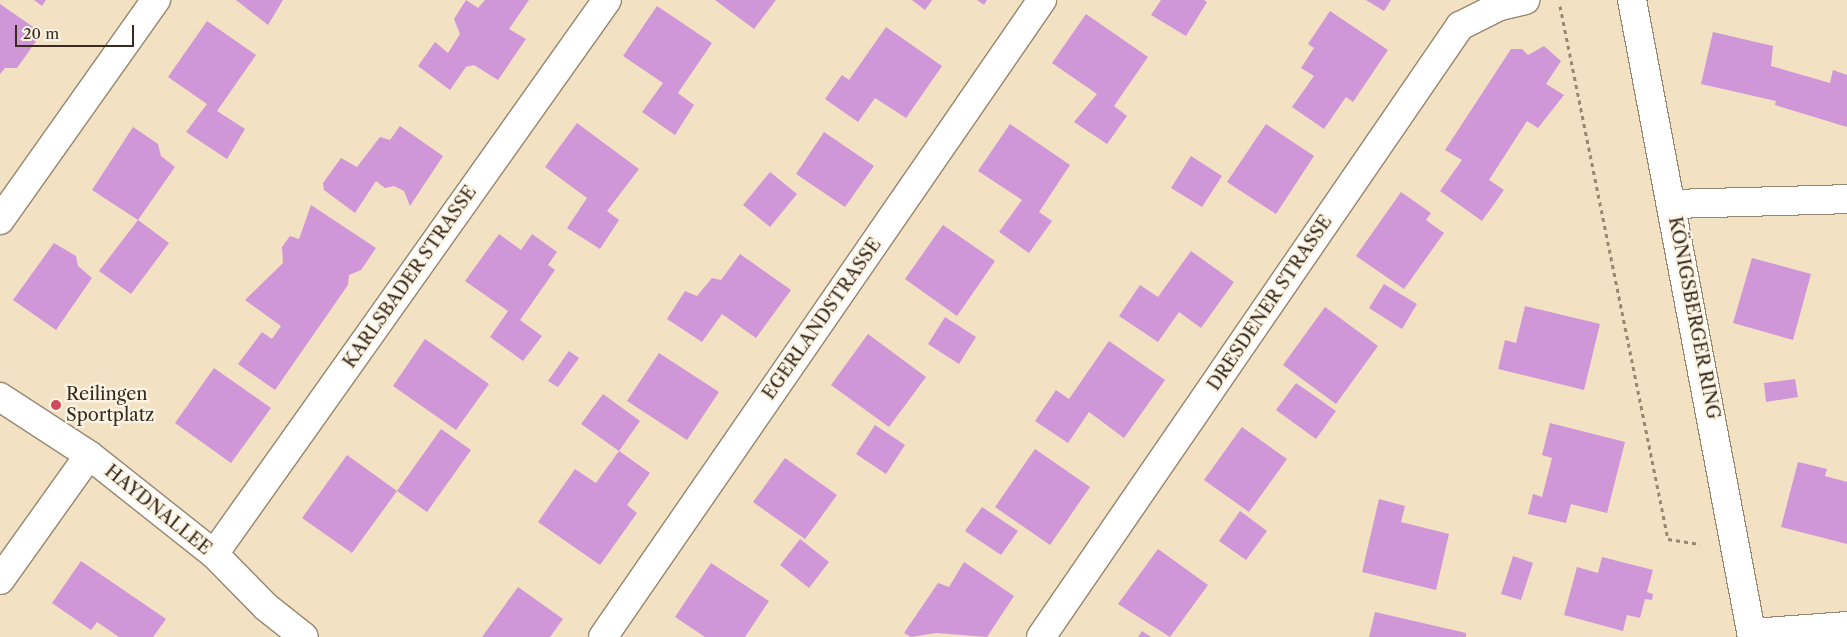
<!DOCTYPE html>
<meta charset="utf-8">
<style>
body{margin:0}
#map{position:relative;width:1847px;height:637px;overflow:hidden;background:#f3e1c3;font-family:"Libre Caslon Text",serif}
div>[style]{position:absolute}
.building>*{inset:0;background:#cf97d8}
.path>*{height:3px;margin-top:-1.5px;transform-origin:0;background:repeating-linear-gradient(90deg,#978670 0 4px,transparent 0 8px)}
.roads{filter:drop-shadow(1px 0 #978670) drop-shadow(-1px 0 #978670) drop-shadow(0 1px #978670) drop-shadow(0 -1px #978670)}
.street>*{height:28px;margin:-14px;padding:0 14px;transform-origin:14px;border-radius:14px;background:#fff}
.dots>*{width:14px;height:14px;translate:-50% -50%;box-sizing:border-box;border:2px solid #fcf5e5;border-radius:50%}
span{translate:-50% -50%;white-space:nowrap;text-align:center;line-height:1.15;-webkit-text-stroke:4.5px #fcf5e5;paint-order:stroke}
.street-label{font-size:18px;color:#3b2a1e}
.poi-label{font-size:18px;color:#3b2a1e}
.left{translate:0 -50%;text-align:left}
.scale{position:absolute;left:15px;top:25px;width:119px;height:22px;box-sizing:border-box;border:2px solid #3b2a1e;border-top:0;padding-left:6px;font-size:15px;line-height:18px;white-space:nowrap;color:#3b2a1e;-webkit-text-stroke:4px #fcf5e5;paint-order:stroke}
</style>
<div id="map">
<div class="building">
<i style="clip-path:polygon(34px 0,46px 0,42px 6px)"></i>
<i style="clip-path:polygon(236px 0,283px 0,268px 25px)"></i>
<i style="clip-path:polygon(466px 0,478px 8px,485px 0,529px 0,509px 29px,526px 39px,498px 80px,474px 65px,466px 67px,450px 90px,418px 66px,435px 42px,448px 53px,460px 34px,454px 19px)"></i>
<i style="clip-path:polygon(715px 0,776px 0,754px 29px)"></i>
<i style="clip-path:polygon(912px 0,932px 0,925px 10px)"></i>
<i style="clip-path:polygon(977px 0,987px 0,984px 5px)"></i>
<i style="clip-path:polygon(1161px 0,1204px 0,1207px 2px,1186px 36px,1151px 15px)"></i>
<i style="clip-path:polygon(1366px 0,1391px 0,1384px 11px)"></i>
<i style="clip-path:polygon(0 4px,42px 33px,17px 68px,5px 68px,0 74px)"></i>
<i style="clip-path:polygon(657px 6px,712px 43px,678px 93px,694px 105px,675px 135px,642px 112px,663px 83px,623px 56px)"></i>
<i style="clip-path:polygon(1330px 11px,1388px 50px,1353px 102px,1346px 97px,1324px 129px,1292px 107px,1314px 76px,1301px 68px,1314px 48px,1308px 44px)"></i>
<i style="clip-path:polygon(1086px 14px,1148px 57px,1114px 106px,1127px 116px,1107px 144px,1074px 122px,1097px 94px,1052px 63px)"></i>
<i style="clip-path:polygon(207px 21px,256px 55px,217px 111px,245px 129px,227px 159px,186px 132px,207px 104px,168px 77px)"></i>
<i style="clip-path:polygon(886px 27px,942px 66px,906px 118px,875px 98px,858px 122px,825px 99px,842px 75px,849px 80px)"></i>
<i style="clip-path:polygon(1713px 32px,1773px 46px,1771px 66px,1830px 83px,1833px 70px,1847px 75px,1847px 127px,1775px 105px,1776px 101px,1701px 84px)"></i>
<i style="clip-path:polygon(1544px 46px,1561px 61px,1546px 84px,1564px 95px,1538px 128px,1527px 121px,1489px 180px,1504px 190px,1482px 221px,1440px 191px,1462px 160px,1445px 150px,1511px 49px,1522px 49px,1528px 55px)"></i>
<i style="clip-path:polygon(577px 123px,639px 169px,607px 211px,619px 220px,600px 249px,567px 228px,587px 198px,545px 167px)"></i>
<i style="clip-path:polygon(1010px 124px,1070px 165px,1039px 212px,1052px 221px,1029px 253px,999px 232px,1022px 200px,978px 171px)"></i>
<i style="clip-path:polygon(1266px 124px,1314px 156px,1276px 214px,1227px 182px)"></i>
<i style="clip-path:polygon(400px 126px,443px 156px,410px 206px,404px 191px,394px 186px,385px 188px,376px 181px,355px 213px,324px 190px,323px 183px,341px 158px,357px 167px,380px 137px,390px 140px)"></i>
<i style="clip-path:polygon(133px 127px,158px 144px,161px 156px,175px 167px,138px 220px,169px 243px,131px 294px,99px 271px,138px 220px,92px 190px)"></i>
<i style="clip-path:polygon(824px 132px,874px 166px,845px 207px,796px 174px)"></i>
<i style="clip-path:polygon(1191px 156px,1222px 176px,1202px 207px,1171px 188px)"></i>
<i style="clip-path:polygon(770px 172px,797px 194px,770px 227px,743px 205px)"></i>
<i style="clip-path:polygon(1401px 192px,1431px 213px,1426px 220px,1444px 233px,1404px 289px,1356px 256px)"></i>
<i style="clip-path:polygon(311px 205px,376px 248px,361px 270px,349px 275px,348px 285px,275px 390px,238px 364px,262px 332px,272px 339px,281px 326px,245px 300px,283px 263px,282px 247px,290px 236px,299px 239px)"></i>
<i style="clip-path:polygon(943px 225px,995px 261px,957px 316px,905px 279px)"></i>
<i style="clip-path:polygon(499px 234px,521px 250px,532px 234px,557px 252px,548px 265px,555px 270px,520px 320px,542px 336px,523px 361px,490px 337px,508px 311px,465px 281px)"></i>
<i style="clip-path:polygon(54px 243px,76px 256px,78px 266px,92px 278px,56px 330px,13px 300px)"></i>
<i style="clip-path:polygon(1191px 251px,1234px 282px,1201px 328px,1179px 312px,1158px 342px,1119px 316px,1140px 285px,1158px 297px)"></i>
<i style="clip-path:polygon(740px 254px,791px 290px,756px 338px,722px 314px,702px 342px,667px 319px,685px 291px,697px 296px,712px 278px,721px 280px)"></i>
<i style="clip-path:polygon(1752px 258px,1811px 274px,1793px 340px,1733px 323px)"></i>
<i style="clip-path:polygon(1384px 284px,1417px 304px,1402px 329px,1369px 308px)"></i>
<i style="clip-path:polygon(1525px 306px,1600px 324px,1584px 390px,1498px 369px,1505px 340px,1516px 343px)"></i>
<i style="clip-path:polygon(1325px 307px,1378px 346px,1336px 404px,1283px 365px)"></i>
<i style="clip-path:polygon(945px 317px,976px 337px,959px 364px,928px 344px)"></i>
<i style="clip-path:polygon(868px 334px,926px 377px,889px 427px,831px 385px)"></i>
<i style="clip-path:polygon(425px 339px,489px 384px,456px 430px,393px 386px)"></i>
<i style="clip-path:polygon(1109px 341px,1165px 380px,1124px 438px,1089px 412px,1068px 443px,1035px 421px,1056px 390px,1069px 399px)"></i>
<i style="clip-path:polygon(569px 351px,579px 358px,558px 387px,548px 381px)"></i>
<i style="clip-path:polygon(659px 353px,719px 392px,687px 440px,627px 401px)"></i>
<i style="clip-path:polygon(214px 368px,271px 408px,231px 463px,175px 423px)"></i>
<i style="clip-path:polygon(1795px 379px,1798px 397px,1766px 402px,1764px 383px)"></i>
<i style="clip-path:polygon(1296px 383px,1336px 411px,1316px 439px,1276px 410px)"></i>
<i style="clip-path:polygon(603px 394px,640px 421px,619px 451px,581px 424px)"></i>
<i style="clip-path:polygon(1550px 423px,1625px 442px,1607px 513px,1571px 504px,1566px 523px,1528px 514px,1533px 494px,1542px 497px,1552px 458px,1542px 455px)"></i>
<i style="clip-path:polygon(875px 425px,905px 445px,886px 474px,856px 454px)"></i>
<i style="clip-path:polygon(1242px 427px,1287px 459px,1249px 512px,1204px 480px)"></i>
<i style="clip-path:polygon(441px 429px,471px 450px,427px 512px,397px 491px,352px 553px,302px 518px,347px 455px,397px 491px)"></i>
<i style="clip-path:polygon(1035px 449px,1090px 487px,1050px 545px,995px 507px)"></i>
<i style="clip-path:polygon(619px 451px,650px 473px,627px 505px,637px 513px,600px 565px,538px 522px,575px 469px,596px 483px)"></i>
<i style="clip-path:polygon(785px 458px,837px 495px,805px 539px,753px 502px)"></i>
<i style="clip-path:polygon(1798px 462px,1827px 469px,1825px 476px,1847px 482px,1847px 544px,1781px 527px)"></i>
<i style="clip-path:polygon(1379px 499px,1405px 506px,1401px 522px,1449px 534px,1436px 590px,1362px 572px)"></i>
<i style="clip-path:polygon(982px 507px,1018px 531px,1001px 555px,965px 531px)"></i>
<i style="clip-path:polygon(1240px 511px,1267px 531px,1246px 560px,1219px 541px)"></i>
<i style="clip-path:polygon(800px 539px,829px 562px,809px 588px,780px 565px)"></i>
<i style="clip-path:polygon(1158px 549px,1208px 585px,1170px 637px,1118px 604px)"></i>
<i style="clip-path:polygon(1513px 556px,1533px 563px,1521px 600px,1501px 594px)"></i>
<i style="clip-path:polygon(1602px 557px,1653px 570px,1647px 592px,1653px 594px,1652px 600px,1645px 599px,1640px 618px,1627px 615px,1623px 631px,1564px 615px,1577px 567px,1598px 573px)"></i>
<i style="clip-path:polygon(81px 561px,166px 619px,153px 637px,119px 637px,97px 622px,91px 630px,52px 603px)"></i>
<i style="clip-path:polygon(964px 562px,1014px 596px,987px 637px,936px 633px,911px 637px,904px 633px,938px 583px,949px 587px)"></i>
<i style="clip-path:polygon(711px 563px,769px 601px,745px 637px,705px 637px,675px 617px)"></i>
<i style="clip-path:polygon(518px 587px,563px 619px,550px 637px,482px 637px)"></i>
<i style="clip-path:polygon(1375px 612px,1466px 633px,1466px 637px,1369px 637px)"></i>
<i style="clip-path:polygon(1142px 631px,1151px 637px,1138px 637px)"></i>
</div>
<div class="path">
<i style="left:1560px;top:6px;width:544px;rotate:78.55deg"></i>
<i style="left:1668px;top:539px;width:32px;rotate:9deg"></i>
</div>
<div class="roads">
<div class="street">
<i style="left:1632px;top:0;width:648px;rotate:79.33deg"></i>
<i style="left:1673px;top:204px;width:174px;rotate:-1.6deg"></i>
<i style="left:0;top:220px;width:270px;rotate:-54.7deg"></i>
<i style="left:0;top:397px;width:106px;rotate:33.1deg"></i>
<i style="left:89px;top:455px;width:159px;rotate:38.4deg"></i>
<i style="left:214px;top:554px;width:74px;rotate:45.5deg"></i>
<i style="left:266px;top:607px;width:48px;rotate:38.3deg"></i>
<i style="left:214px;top:554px;width:679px;rotate:-54.65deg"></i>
<i style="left:0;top:580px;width:153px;rotate:-54.5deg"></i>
<i style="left:1752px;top:633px;width:95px;rotate:-4.2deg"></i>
<i style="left:603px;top:637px;width:774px;rotate:-55.43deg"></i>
<i style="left:1041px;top:637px;width:741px;rotate:-55.56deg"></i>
<i style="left:1460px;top:26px;width:45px;rotate:-26.6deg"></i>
<i style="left:1500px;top:6px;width:26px;rotate:-13deg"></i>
</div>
</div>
<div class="dots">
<i style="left:56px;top:405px;background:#d1495b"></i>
</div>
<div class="street-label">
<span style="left:410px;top:277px;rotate:-55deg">KARLSBADER STRASSE</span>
<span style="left:1270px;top:303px;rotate:-56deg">DRESDENER STRASSE</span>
<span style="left:1694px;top:318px;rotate:79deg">KÖNIGSBERGER RING</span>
<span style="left:822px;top:319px;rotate:-55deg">EGERLANDSTRASSE</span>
<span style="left:158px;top:510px;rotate:39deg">HAYDNALLEE</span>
</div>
<div class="poi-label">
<span class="left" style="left:66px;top:405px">Reilingen<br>Sportplatz</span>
</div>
<div class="scale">20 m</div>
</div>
